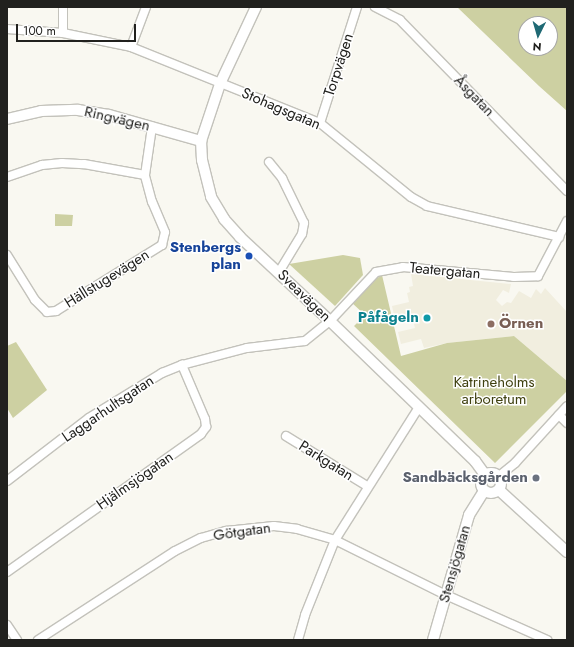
<!DOCTYPE html>
<meta charset="utf-8">
<style>
body{margin:0}
#map{position:relative;width:574px;height:647px;overflow:hidden;background:#f9f8f1;font-family:Jost,sans-serif}
div>[style]{position:absolute}
.built>*{inset:0;background:#f1eedf}
.green>*{inset:0;background:#cdd0a2}
.roads{filter:drop-shadow(1px 0 #c3c2bb) drop-shadow(-1px 0 #c3c2bb) drop-shadow(0 1px #c3c2bb) drop-shadow(0 -1px #c3c2bb)}
.minor>*{height:8px;margin:-4px;padding:0 4px;transform-origin:4px;border-radius:4px;background:#fff}
.tertiary>*{height:10px;margin:-5px;padding:0 5px;transform-origin:5px;border-radius:5px;background:#fff}
.tertiary>.ring{margin:-5px;padding:0;box-sizing:content-box;background:none;border:10px solid #fff;border-radius:50%}
.dots>*{width:11px;height:11px;translate:-50% -50%;box-sizing:border-box;border:2px solid #fff;border-radius:50%}
span{translate:-50% -50%;white-space:nowrap;text-align:center;line-height:1.15;-webkit-text-stroke:3px #fff;paint-order:stroke}
.street-label{font-size:15px;color:#21211e}
.transit-label{font-size:15px;color:#164399;font-weight:700}
.right{translate:-100% -50%;text-align:right}
.culture-label{font-size:15px;color:#0d838f;font-weight:700}
.education-label{font-size:15px;color:#785e54;font-weight:700}
.left{translate:0 -50%;text-align:left}
.park-label{font-size:15px;color:#404110}
.worship-label{font-size:15px;color:#5b616d;font-weight:700}
.frame{position:absolute;inset:0;border:8px solid #21211e;pointer-events:none}
.north{position:absolute;left:518px;top:16px;width:40px;height:40px;box-sizing:border-box;background:#fff;border:1px solid #a6a6a5;border-radius:50%;rotate:185deg;font-size:11px;font-weight:700;line-height:16px;text-align:center;color:#21211e}
.north::after{content:'';display:block;margin:auto;width:14px;height:18px;background:#1f6974;clip-path:polygon(50% 0,100% 100%,50% 72%,0 100%)}
.scale{position:absolute;left:16px;top:24px;width:120px;height:18px;box-sizing:border-box;border:2px solid #21211e;border-top:0;padding-left:5px;font-size:12px;line-height:14px;white-space:nowrap;color:#21211e;-webkit-text-stroke:3px #fff;paint-order:stroke}
</style>
<div id="map">
<div class="built">
<i style="clip-path:polygon(411px 274px,511px 284px,509px 293px,503px 290px,496px 300px,502px 306px,507px 302px,511px 303px,519px 291px,531px 298px,536px 289px,541px 294px,545px 288px,567px 312px,567px 381px,514px 336px,447px 343px,424px 348px,421px 339px,401px 344px,398px 332px,415px 328px,412px 316px,395px 320px,392px 306px,409px 302px,407px 293px,410px 292px,409px 287px,413px 286px)"></i>
</div>
<div class="green">
<i style="clip-path:polygon(evenodd,457px 7px,567px 7px,567px 111px,539px 86px,457px 7px,526px 24px,550px 24px,550px 48px,526px 48px,526px 24px)"></i>
<i style="clip-path:polygon(55px 214px,73px 215px,72px 226px,55px 226px)"></i>
<i style="clip-path:polygon(343px 255px,360px 258px,363px 275px,335px 306px,289px 264px)"></i>
<i style="clip-path:polygon(382px 275px,401px 356px,447px 343px,514px 336px,567px 381px,567px 391px,495px 463px,354px 326px,365px 315px,351px 302px,366px 285px)"></i>
<i style="clip-path:polygon(16px 342px,47px 390px,13px 418px,7px 408px,7px 346px)"></i>
</div>
<div class="roads">
<div class="minor">
<i style="left:375px;top:7px;width:28px;rotate:27deg"></i>
<i style="left:400px;top:20px;width:239px;rotate:45.7deg"></i>
<i style="left:7px;top:29px;width:56px;rotate:4.1deg"></i>
<i style="left:63px;top:33px;width:69px;rotate:11.6deg"></i>
<i style="left:131px;top:47px;width:204px;rotate:21.9deg"></i>
<i style="left:320px;top:123px;width:117px;rotate:39.1deg"></i>
<i style="left:411px;top:197px;width:18px;rotate:29deg"></i>
<i style="left:427px;top:206px;width:136px;rotate:13.2deg"></i>
<i style="left:63px;top:33px;width:26px;rotate:-90deg"></i>
<i style="left:131px;top:47px;width:43px;rotate:-69.4deg"></i>
<i style="left:320px;top:123px;width:122px;rotate:-72.3deg"></i>
<i style="left:269px;top:162px;width:21px;rotate:51deg"></i>
<i style="left:282px;top:178px;width:50px;rotate:63.9deg"></i>
<i style="left:304px;top:223px;width:11px;rotate:100deg"></i>
<i style="left:302px;top:234px;width:44px;rotate:121.2deg"></i>
<i style="left:7px;top:177px;width:37px;rotate:-19deg"></i>
<i style="left:42px;top:165px;width:20px;rotate:-6deg"></i>
<i style="left:62px;top:163px;width:22px;rotate:3deg"></i>
<i style="left:84px;top:164px;width:62px;rotate:10.2deg"></i>
<i style="left:7px;top:255px;width:53px;rotate:58.1deg"></i>
<i style="left:35px;top:300px;width:17px;rotate:45deg"></i>
<i style="left:47px;top:312px;width:9px;rotate:-6deg"></i>
<i style="left:56px;top:311px;width:125px;rotate:-31.9deg"></i>
<i style="left:162px;top:245px;width:13px;rotate:-77deg"></i>
<i style="left:165px;top:232px;width:33px;rotate:-113deg"></i>
<i style="left:152px;top:202px;width:28px;rotate:-105deg"></i>
<i style="left:145px;top:175px;width:49px;rotate:-81.7deg"></i>
<i style="left:559px;top:415px;width:11px;rotate:45deg"></i>
<i style="left:286px;top:436px;width:95px;rotate:31.7deg"></i>
<i style="left:499px;top:476px;width:21px;rotate:-39deg"></i>
<i style="left:515px;top:463px;width:77px;rotate:-47.6deg"></i>
<i style="left:7px;top:481px;width:103px;rotate:-37.5deg"></i>
<i style="left:89px;top:418px;width:86px;rotate:-31.7deg"></i>
<i style="left:162px;top:373px;width:22px;rotate:-22deg"></i>
<i style="left:182px;top:365px;width:67px;rotate:-14.7deg"></i>
<i style="left:247px;top:348px;width:58px;rotate:-6.9deg"></i>
<i style="left:305px;top:341px;width:32px;rotate:-39deg"></i>
<i style="left:330px;top:321px;width:67px;rotate:-46.8deg"></i>
<i style="left:376px;top:272px;width:27px;rotate:-10deg"></i>
<i style="left:403px;top:267px;width:111px;rotate:5.1deg"></i>
<i style="left:514px;top:277px;width:24px;rotate:-2deg"></i>
<i style="left:538px;top:276px;width:62px;rotate:-62.2deg"></i>
<i style="left:7px;top:572px;width:238px;rotate:-35.4deg"></i>
<i style="left:201px;top:434px;width:9px;rotate:-54deg"></i>
<i style="left:206px;top:427px;width:8px;rotate:-97deg"></i>
<i style="left:205px;top:419px;width:59px;rotate:-113.1deg"></i>
<i style="left:7px;top:625px;width:18px;rotate:56deg"></i>
<i style="left:38px;top:640px;width:163px;rotate:-33deg"></i>
<i style="left:175px;top:551px;width:29px;rotate:-27deg"></i>
<i style="left:201px;top:538px;width:26px;rotate:-16deg"></i>
<i style="left:226px;top:531px;width:48px;rotate:-5.9deg"></i>
<i style="left:274px;top:526px;width:23px;rotate:7deg"></i>
<i style="left:297px;top:529px;width:40px;rotate:16deg"></i>
<i style="left:335px;top:540px;width:124px;rotate:26.4deg"></i>
<i style="left:446px;top:595px;width:111px;rotate:24deg"></i>
<i style="left:298px;top:640px;width:26px;rotate:-74deg"></i>
<i style="left:305px;top:615px;width:81px;rotate:-68.2deg"></i>
<i style="left:335px;top:540px;width:157px;rotate:-57.7deg"></i>
</div>
<div class="tertiary">
<i style="left:256px;top:7px;width:85px;rotate:115.1deg"></i>
<i style="left:220px;top:84px;width:60px;rotate:108.4deg"></i>
<i style="left:201px;top:141px;width:19px;rotate:87deg"></i>
<i style="left:202px;top:160px;width:38px;rotate:76deg"></i>
<i style="left:211px;top:197px;width:26px;rotate:59deg"></i>
<i style="left:224px;top:219px;width:24px;rotate:48deg"></i>
<i style="left:240px;top:237px;width:123px;rotate:43deg"></i>
<i style="left:330px;top:321px;width:202px;rotate:44deg"></i>
<i style="left:475px;top:461px;width:17px;rotate:54deg"></i>
<i style="left:7px;top:119px;width:35px;rotate:-13deg"></i>
<i style="left:41px;top:111px;width:37px;rotate:-2deg"></i>
<i style="left:78px;top:110px;width:31px;rotate:9deg"></i>
<i style="left:109px;top:115px;width:96px;rotate:15.8deg"></i>
<i class="ring" style="left:481px;top:473px;width:10px;height:10px"></i>
<i style="left:499px;top:490px;width:92px;rotate:42.4deg"></i>
<i style="left:433px;top:640px;width:130px;rotate:-73.9deg"></i>
<i style="left:469px;top:515px;width:28px;rotate:-58deg"></i>
</div>
</div>
<div class="dots">
<i style="left:249px;top:256px;background:#1a4fb4"></i>
<i style="left:427px;top:318px;background:#0f9aa8"></i>
<i style="left:491px;top:324px;background:#8d6e63"></i>
<i style="left:536px;top:478px;background:#6b7280"></i>
</div>
<div class="street-label">
<span style="left:339px;top:65px;rotate:-72deg">Torpvägen</span>
<span style="left:474px;top:96px;rotate:46deg">Åsgatan</span>
<span style="left:281px;top:109px;rotate:23deg">Stohagsgatan</span>
<span style="left:117px;top:119px;rotate:13deg">Ringvägen</span>
<span style="left:445px;top:271px;rotate:5deg">Teatergatan</span>
<span style="left:107px;top:279px;rotate:-32deg">Hällstugevägen</span>
<span style="left:304px;top:296px;rotate:44deg">Sveavägen</span>
<span style="left:108px;top:409px;rotate:-34deg">Laggarhultsgatan</span>
<span style="left:326px;top:461px;rotate:32deg">Parkgatan</span>
<span style="left:135px;top:481px;rotate:-35deg">Hjälmsjögatan</span>
<span style="left:242px;top:532px;rotate:-8deg">Götgatan</span>
<span style="left:455px;top:564px;rotate:-74deg">Stensjögatan</span>
</div>
<div class="transit-label">
<span class="right" style="left:241px;top:256px">Stenbergs<br>plan</span>
</div>
<div class="culture-label">
<span class="right" style="left:419px;top:318px">Påfågeln</span>
</div>
<div class="education-label">
<span class="left" style="left:499px;top:324px">Örnen</span>
</div>
<div class="park-label">
<span style="left:494px;top:391px">Katrineholms<br>arboretum</span>
</div>
<div class="worship-label">
<span class="right" style="left:528px;top:478px">Sandbäcksgården</span>
</div>
<div class="frame"></div>
<div class="north">N</div>
<div class="scale">100 m</div>
</div>
